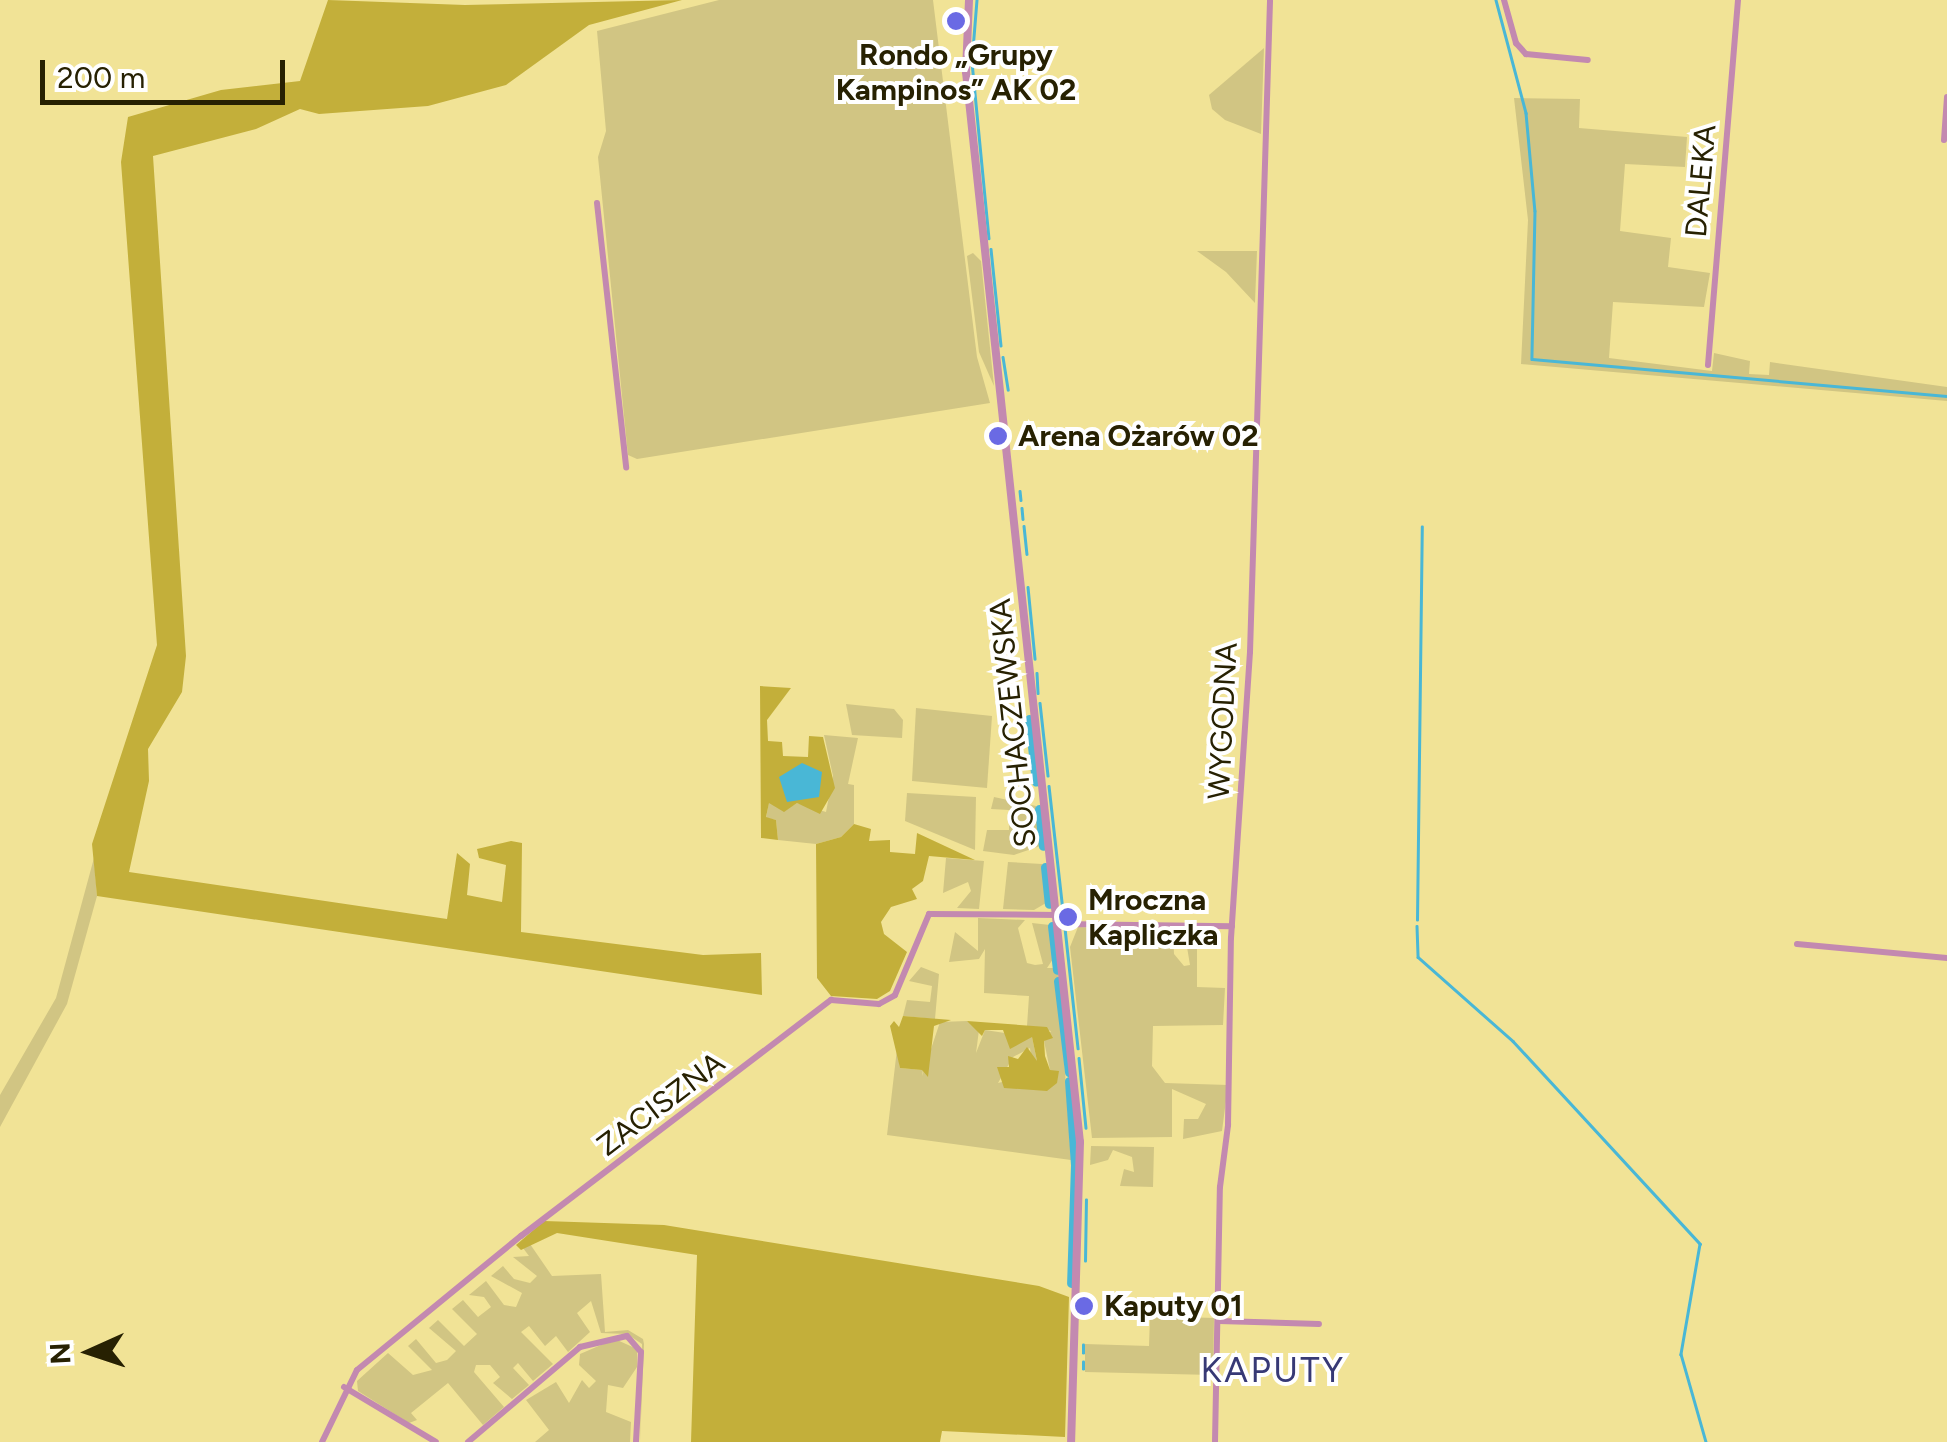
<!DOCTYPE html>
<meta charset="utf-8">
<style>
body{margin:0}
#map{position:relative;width:1947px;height:1442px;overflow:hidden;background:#f1e396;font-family:Figtree,sans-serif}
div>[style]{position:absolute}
.green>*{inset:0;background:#d1c583}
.forest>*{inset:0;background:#c3af3a}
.water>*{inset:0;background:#49b7d6}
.stream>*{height:2.5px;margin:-1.25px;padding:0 1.25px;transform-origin:1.25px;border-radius:1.25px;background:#49b7d6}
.canal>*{height:9px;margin:-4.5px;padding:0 4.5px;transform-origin:4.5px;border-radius:4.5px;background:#49b7d6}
.minor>*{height:6px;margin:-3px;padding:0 3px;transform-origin:3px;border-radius:3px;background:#c389b0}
.tertiary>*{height:8px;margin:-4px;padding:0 4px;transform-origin:4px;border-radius:4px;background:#c389b0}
.dots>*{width:28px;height:28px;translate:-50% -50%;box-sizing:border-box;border:5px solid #fff;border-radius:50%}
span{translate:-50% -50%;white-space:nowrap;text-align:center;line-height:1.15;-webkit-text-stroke:8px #fff;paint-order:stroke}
.poi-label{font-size:30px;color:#272102;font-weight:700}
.left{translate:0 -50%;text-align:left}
.street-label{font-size:30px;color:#272102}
.quarter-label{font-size:35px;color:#373975;letter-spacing:2.5px}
.north{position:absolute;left:40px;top:1302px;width:100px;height:100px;-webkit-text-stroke:8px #fff;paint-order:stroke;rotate:267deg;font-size:28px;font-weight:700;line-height:40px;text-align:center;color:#272102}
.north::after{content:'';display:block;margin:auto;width:35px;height:45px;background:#272102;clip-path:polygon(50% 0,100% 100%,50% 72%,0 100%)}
.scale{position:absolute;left:40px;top:60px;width:245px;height:45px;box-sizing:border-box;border:5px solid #272102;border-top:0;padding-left:12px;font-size:30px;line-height:35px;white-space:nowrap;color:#272102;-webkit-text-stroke:8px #fff;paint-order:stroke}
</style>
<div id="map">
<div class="green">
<i style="clip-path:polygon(719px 0,933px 0,977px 357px,990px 403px,637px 459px,628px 455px,598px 157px,606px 131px,597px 31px)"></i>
<i style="clip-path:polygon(1264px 48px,1261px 134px,1225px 120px,1212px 109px,1209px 95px)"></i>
<i style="clip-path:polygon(1514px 98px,1580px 99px,1579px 128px,1687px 137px,1685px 167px,1625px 164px,1620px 231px,1671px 238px,1668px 267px,1710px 273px,1704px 307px,1613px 302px,1609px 358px,1712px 371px,1714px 353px,1750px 361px,1749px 374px,1769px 375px,1770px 362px,1947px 387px,1947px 401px,1521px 364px,1528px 220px)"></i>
<i style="clip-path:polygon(1197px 251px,1257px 251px,1255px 303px,1226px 272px)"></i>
<i style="clip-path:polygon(973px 253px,981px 261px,994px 386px,979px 352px,967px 256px)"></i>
<i style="clip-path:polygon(846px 704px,894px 709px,903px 720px,902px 738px,852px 735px)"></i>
<i style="clip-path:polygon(916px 708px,992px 716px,987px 788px,912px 781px)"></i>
<i style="clip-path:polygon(824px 735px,858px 738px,848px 784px,854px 785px,854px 824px,841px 837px,816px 844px,778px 840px,776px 820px,766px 818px,769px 802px,784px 811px,797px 803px,826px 812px,833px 776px)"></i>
<i style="clip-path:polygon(907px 793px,976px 797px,975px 850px,905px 821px)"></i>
<i style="clip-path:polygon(994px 797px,1036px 806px,1040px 846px,1014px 855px,983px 851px,987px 830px,1009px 830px,1009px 810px,991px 809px)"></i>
<i style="clip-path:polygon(94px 858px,97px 896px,67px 1004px,0 1127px,0 1095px,56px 998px)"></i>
<i style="clip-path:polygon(946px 858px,984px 861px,979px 909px,957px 908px,971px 891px,968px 882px,943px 893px)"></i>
<i style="clip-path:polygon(1008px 862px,1042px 864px,1046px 903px,1034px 910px,1003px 909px)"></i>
<i style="clip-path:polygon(978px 918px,1025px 920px,1018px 928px,1027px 963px,1035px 965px,1043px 964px,1032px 923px,1050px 925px,1053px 959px,1047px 968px,1058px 968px,1071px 1160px,887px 1135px,897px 1049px,900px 1068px,923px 1070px,922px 1076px,940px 1022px,967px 1021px,979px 1030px,976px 1053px,985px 1030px,1032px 1037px,1037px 1061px,1032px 1064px,1030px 1048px,1013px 1057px,998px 1083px,1050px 1070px,1044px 1041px,1051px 1031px,1027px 1026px,1029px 996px,984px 993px,985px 949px,979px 959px,949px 962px,955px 932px,978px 951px)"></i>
<i style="clip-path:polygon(1078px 927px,1173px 933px,1174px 954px,1184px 966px,1190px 965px,1185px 935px,1197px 935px,1197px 987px,1225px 988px,1223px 1025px,1153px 1026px,1152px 1066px,1165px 1083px,1228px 1085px,1222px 1131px,1183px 1139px,1184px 1119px,1198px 1119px,1206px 1104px,1172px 1089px,1172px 1137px,1092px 1138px,1070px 947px)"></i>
<i style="clip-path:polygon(921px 967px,939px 974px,935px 1019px,903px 1016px,907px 1000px,930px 1002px,932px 986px,909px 981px)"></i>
<i style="clip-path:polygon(1091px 1146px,1154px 1147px,1153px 1187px,1120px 1186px,1124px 1169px,1134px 1172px,1132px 1157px,1113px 1150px,1108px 1160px,1090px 1165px)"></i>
<i style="clip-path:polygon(530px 1244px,552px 1276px,601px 1274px,605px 1332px,628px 1330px,643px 1339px,644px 1344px,640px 1442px,642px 1344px,627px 1334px,601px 1333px,591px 1301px,577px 1313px,590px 1332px,568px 1352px,556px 1336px,545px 1346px,529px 1326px,521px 1332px,553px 1364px,533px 1381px,518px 1363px,513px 1368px,529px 1385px,512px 1399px,493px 1383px,500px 1377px,490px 1365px,476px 1365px,474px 1372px,504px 1407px,483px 1425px,448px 1383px,411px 1413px,417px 1420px,409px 1423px,358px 1391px,357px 1381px,388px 1353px,413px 1375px,432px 1370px,408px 1346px,416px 1339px,436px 1363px,447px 1360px,456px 1351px,429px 1328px,438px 1320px,464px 1346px,477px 1334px,452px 1309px,463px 1300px,478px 1317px,491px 1307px,484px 1297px,469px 1295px,486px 1281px,504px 1305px,516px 1307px,522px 1293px,491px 1276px,503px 1266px,514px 1279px,530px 1283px,537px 1276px,513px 1257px,529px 1256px,523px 1248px)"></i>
<i style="clip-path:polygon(1150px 1316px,1214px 1318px,1213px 1375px,1085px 1372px,1085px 1344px,1149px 1346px)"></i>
<i style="clip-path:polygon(615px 1339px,637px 1349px,637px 1367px,623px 1388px,608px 1385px,606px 1412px,631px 1422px,630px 1442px,535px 1442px,549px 1430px,526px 1400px,556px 1382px,569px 1403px,582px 1380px,589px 1388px,596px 1381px,579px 1365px,580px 1354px)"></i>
</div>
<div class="forest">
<i style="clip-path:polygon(328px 0,465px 5px,682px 0,589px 25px,506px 85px,428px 106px,319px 114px,300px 109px,256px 129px,153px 156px,186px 656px,182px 692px,148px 749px,149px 781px,129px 872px,447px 919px,457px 853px,470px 864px,467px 895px,502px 902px,506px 865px,479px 858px,477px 849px,511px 841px,522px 843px,521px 932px,703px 955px,761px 953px,762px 995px,97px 896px,92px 844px,157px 645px,121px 162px,128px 117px,221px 90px,300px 81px)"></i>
<i style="clip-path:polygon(760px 686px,791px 688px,767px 720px,768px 741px,782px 742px,783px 756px,808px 757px,809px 736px,823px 737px,835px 788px,820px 814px,797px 803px,784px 812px,769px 803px,766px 817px,776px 820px,778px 840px,761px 838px)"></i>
<i style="clip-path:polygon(854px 824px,871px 829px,869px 841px,890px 840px,890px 852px,915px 854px,917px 833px,975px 860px,929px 856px,923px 881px,912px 889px,917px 899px,891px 907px,881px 922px,884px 934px,907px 952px,890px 991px,877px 999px,831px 996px,817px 978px,816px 844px,841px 837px)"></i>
<i style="clip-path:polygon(903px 1016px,951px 1020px,934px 1026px,928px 1077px,922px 1070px,900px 1068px,890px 1026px,894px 1021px,899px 1027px)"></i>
<i style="clip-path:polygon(967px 1021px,1047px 1027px,1053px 1038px,1044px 1041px,1045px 1056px,1050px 1070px,1059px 1071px,1057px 1083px,1047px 1091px,1004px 1088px,997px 1067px,1009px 1067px,1008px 1056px,1018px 1059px,1027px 1047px,1037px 1061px,1032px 1037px,1010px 1049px,1003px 1030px,985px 1030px,973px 1054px,982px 1036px)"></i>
<i style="clip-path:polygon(544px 1221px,664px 1225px,1039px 1286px,1069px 1297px,1065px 1437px,942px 1431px,940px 1442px,691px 1442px,697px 1255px,557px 1233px,521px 1250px,516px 1245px)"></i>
</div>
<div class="water">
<i style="clip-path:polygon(802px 763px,822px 772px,819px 797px,787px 802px,779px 777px)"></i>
</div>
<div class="stream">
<i style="left:977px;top:0;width:62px;rotate:94.6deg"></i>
<i style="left:972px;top:62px;width:177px;rotate:84.5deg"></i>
<i style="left:1496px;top:0;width:117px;rotate:75.1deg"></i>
<i style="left:1526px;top:113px;width:98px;rotate:84.8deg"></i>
<i style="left:1535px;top:211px;width:148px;rotate:91.2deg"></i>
<i style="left:1532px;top:359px;width:417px;rotate:5.1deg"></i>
<i style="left:991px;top:249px;width:97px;rotate:84.1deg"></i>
<i style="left:1003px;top:357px;width:33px;rotate:81deg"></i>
<i style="left:1020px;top:491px;width:9px;rotate:84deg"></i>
<i style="left:1022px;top:508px;width:11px;rotate:85deg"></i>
<i style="left:1024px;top:526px;width:28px;rotate:84deg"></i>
<i style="left:1028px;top:587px;width:72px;rotate:84.4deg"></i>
<i style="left:1037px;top:673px;width:20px;rotate:87deg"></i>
<i style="left:1040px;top:703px;width:73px;rotate:83.7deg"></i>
<i style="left:1049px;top:786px;width:135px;rotate:83.6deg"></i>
<i style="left:1417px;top:920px;width:393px;rotate:-89.3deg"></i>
<i style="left:1417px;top:926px;width:31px;rotate:88deg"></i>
<i style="left:1418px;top:957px;width:127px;rotate:41.5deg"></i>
<i style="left:1513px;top:1041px;width:276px;rotate:47.3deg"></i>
<i style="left:1700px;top:1244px;width:112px;rotate:99.8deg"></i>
<i style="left:1681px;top:1354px;width:91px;rotate:74.1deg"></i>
<i style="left:1065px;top:928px;width:121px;rotate:83.8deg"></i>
<i style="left:1079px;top:1058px;width:70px;rotate:84.3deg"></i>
<i style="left:1085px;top:1261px;width:61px;rotate:-89.1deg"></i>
<i style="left:1083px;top:1353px;width:8px;rotate:-90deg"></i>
<i style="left:1083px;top:1369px;width:7px;rotate:-90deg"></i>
</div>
<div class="canal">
<i style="left:1029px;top:719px;width:63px;rotate:83.7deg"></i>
<i style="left:1039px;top:809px;width:37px;rotate:84deg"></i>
<i style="left:1045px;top:867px;width:37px;rotate:84deg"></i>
<i style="left:1052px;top:926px;width:44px;rotate:83.5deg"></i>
<i style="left:1058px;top:981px;width:92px;rotate:83.1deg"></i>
<i style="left:1069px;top:1081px;width:84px;rotate:85.9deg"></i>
<i style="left:1075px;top:1165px;width:118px;rotate:91.9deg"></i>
</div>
<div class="minor">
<i style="left:1504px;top:0;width:45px;rotate:74.4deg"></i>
<i style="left:1516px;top:43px;width:15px;rotate:48deg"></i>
<i style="left:1526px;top:54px;width:62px;rotate:5.5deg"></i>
<i style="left:1944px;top:140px;width:43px;rotate:-86deg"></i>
<i style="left:597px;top:203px;width:266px;rotate:83.7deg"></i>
<i style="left:1708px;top:365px;width:366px;rotate:-85.3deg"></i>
<i style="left:1058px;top:924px;width:174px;rotate:0.7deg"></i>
<i style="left:1797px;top:944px;width:151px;rotate:5.3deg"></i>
<i style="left:1219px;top:1321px;width:100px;rotate:1.7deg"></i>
<i style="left:344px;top:1387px;width:107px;rotate:30.9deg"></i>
<i style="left:322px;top:1442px;width:80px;rotate:-64.1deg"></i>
<i style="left:357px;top:1370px;width:212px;rotate:-39.3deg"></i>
<i style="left:521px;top:1236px;width:390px;rotate:-37.3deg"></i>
<i style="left:831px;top:1000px;width:48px;rotate:4.8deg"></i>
<i style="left:879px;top:1004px;width:18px;rotate:-29deg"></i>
<i style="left:895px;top:995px;width:88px;rotate:-67.2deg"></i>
<i style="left:929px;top:914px;width:128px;rotate:0.4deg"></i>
<i style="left:468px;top:1442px;width:147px;rotate:-40.3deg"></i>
<i style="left:580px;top:1347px;width:48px;rotate:-13.2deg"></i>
<i style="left:627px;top:1336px;width:21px;rotate:49deg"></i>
<i style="left:641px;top:1352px;width:90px;rotate:93.2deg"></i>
<i style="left:1215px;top:1442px;width:255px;rotate:-88.9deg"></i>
<i style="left:1220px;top:1187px;width:63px;rotate:-82.6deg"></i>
<i style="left:1228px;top:1125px;width:187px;rotate:-89.1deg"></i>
<i style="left:1231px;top:938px;width:287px;rotate:-86.2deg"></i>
<i style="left:1250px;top:652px;width:652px;rotate:-88.24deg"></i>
</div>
<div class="tertiary">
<i style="left:969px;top:0;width:72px;rotate:92.4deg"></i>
<i style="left:966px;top:72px;width:1076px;rotate:83.92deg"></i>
<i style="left:1080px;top:1142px;width:300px;rotate:91.7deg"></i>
</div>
<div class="dots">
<i style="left:956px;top:21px;background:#6a6ae4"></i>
<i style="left:998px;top:436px;background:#6a6ae4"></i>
<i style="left:1068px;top:917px;background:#6a6ae4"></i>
<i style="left:1084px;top:1306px;background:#6a6ae4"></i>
</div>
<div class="poi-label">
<span style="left:956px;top:72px">Rondo „Grupy<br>Kampinos” AK 02</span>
<span class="left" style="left:1018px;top:436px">Arena Ożarów 02</span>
<span class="left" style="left:1088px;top:917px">Mroczna<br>Kapliczka</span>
<span class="left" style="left:1104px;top:1306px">Kaputy 01</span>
</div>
<div class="street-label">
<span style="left:1701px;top:181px;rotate:-85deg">DALEKA</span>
<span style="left:1223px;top:721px;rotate:-87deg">WYGODNA</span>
<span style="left:1013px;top:723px;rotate:-96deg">SOCHACZEWSKA</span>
<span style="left:661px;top:1104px;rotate:-37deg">ZACISZNA</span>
</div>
<div class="quarter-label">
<span style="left:1273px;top:1370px">KAPUTY</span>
</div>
<div class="north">N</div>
<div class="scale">200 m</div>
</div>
